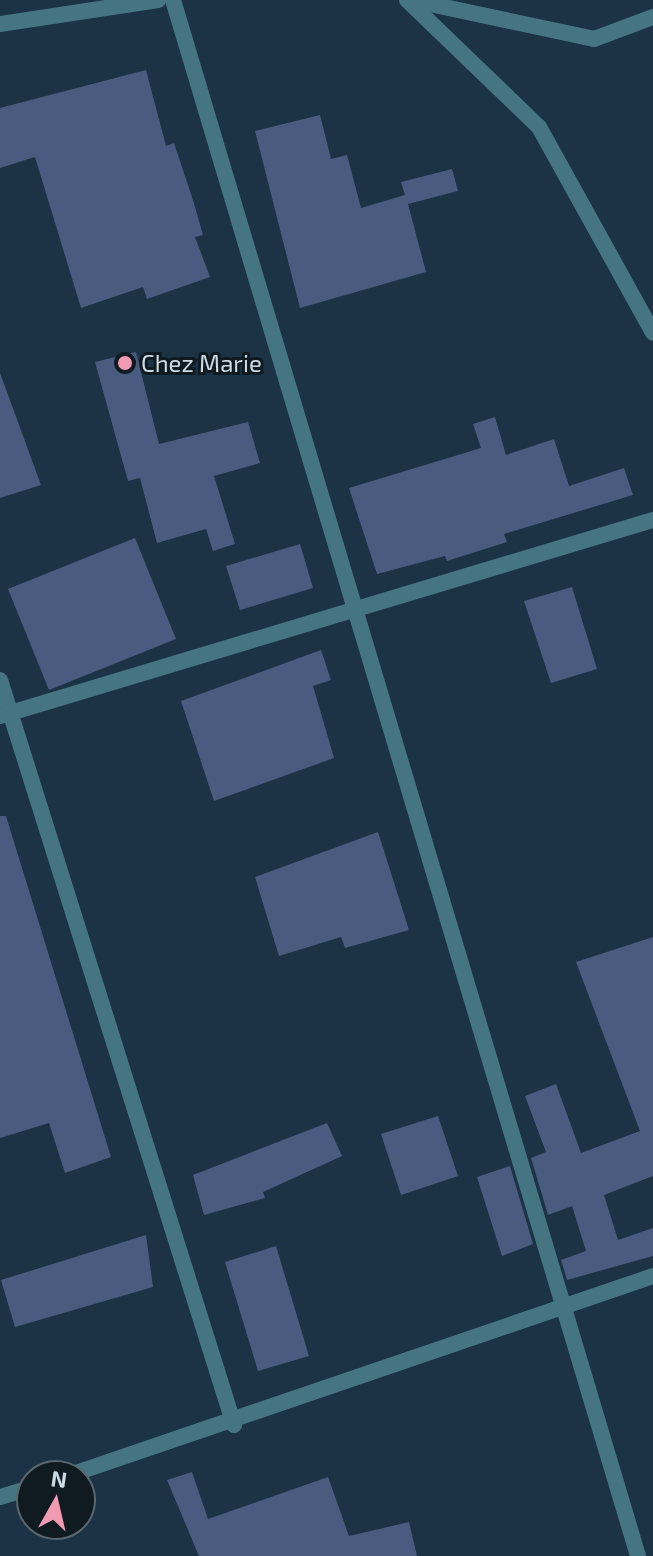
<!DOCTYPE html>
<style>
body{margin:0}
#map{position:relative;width:653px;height:1556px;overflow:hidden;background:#1b3344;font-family:"Exo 2",sans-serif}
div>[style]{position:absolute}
.building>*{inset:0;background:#4a5b80}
.minor>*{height:16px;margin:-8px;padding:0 8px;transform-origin:8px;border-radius:8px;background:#467582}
.dots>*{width:22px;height:22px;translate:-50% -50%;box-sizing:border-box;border:4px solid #0f1a21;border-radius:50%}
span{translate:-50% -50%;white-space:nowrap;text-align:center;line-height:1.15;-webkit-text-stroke:6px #0f1a21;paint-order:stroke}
.poi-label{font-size:24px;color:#cbdae5}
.left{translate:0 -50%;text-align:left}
.north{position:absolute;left:16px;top:1460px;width:80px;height:80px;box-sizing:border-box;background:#0f1a21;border:2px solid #5a676f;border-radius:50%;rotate:8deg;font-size:22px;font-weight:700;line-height:32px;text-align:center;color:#cbdae5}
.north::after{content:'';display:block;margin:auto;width:28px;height:36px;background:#f19ab1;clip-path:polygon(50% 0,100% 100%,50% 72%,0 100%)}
</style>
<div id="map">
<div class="building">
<i style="clip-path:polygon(146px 70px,166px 146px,174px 143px,193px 200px,203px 235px,195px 237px,210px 277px,147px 299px,143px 287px,81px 308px,35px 157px,0 168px,0 108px)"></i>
<i style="clip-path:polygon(320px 115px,331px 159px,347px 155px,361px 208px,405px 195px,401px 182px,452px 169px,458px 191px,408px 204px,426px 272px,300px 308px,255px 131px)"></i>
<i style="clip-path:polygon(136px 352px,159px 444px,248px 422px,260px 463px,214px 476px,235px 544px,213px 551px,206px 529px,157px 543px,140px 478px,128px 481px,95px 362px)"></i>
<i style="clip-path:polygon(0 373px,41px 485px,0 498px)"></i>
<i style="clip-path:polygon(495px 417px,506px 455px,554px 439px,569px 486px,624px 468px,633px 495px,504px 534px,507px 542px,447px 561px,445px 556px,377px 574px,349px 488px,481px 448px,473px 424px)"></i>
<i style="clip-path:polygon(135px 538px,176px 639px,49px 690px,8px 589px)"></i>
<i style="clip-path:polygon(300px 544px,313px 588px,240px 610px,226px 566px)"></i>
<i style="clip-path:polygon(572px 587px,597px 669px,551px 683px,524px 601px)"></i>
<i style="clip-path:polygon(321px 650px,331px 680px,313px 686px,334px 758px,214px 801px,181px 701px)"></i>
<i style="clip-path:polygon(0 816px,6px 816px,111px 1157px,65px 1173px,49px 1123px,0 1138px)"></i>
<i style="clip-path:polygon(378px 832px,409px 930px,345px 948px,341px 937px,279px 956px,255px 877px)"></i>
<i style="clip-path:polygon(653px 937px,653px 1176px,604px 1195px,618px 1240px,653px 1228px,653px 1256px,567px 1280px,561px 1260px,586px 1251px,572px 1206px,548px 1215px,531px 1158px,546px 1152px,525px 1096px,556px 1084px,581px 1153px,640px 1131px,576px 962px)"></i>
<i style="clip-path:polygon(438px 1116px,458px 1176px,401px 1195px,381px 1134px)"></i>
<i style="clip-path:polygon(327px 1123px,342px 1156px,263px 1192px,265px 1198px,204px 1215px,193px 1175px)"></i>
<i style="clip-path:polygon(510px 1166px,533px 1244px,502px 1256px,477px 1177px)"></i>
<i style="clip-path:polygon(146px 1235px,153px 1287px,15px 1327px,1px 1280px)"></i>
<i style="clip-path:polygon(276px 1246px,309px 1356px,258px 1371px,225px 1262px)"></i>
<i style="clip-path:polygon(192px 1472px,208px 1519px,328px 1477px,349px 1536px,409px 1522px,417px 1556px,199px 1556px,167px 1480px)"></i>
</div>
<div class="minor">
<i style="left:173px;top:0;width:1624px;rotate:73.36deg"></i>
<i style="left:407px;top:0;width:183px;rotate:43.9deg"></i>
<i style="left:539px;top:127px;width:235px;rotate:61deg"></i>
<i style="left:411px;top:0;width:187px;rotate:12deg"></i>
<i style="left:594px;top:39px;width:63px;rotate:-20.4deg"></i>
<i style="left:0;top:24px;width:160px;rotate:-8.6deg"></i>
<i style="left:0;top:680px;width:781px;rotate:72.56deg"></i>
<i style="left:0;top:716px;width:682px;rotate:-16.71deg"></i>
<i style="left:67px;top:1476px;width:619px;rotate:-18.84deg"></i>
<i style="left:0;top:1497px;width:34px;rotate:-17deg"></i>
</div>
<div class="dots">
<i style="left:125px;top:363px;background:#f19ab1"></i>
</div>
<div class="poi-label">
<span class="left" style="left:141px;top:363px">Chez Marie</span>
</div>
<div class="north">N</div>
</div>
